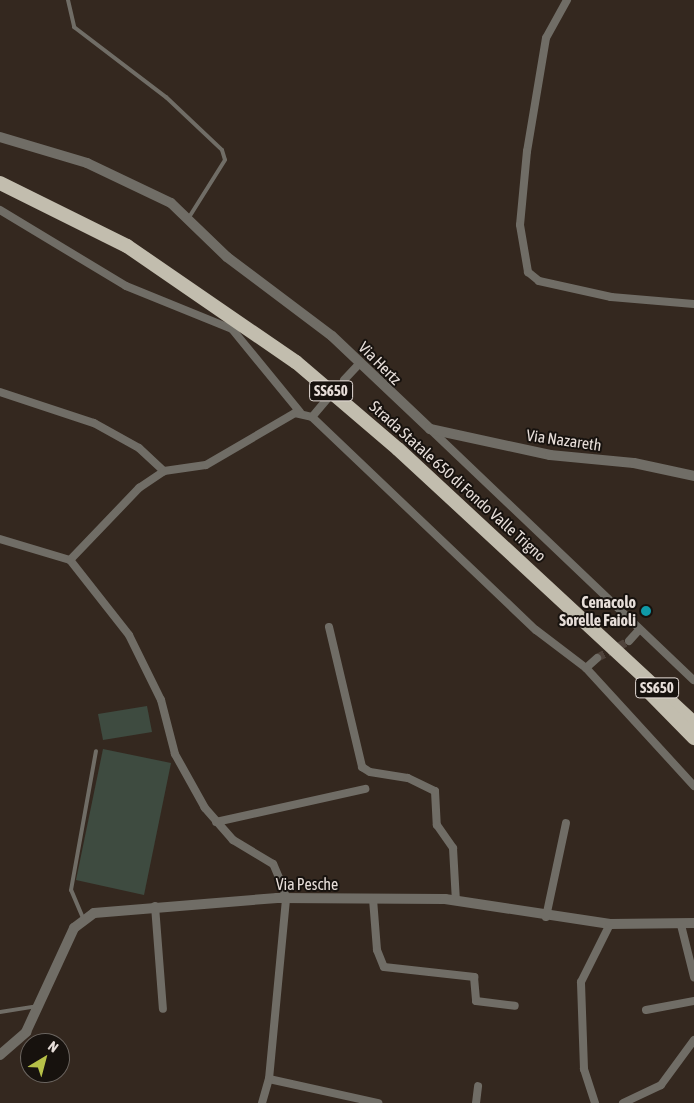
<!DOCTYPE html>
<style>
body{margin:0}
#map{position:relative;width:694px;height:1103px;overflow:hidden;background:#34281f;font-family:"Asap Condensed",sans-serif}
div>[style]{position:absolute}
.green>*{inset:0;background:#3e4b40}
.minor-tunnel>*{height:8px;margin-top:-4px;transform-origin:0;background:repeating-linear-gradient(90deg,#4f433b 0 8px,transparent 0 12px)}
.service>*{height:4px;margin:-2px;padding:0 2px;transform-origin:2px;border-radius:2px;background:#706d66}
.minor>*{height:8px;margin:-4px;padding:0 4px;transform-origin:4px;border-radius:4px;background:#706d66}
.tertiary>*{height:10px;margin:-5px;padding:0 5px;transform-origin:5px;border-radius:5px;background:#706d66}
.trunk>*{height:14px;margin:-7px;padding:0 7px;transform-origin:7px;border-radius:7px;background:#c2bdae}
.dots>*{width:14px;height:14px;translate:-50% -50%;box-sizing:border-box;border:2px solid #17120e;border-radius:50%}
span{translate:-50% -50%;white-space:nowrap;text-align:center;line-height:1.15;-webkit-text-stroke:4px #17120e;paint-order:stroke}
.shield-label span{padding:1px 4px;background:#17120e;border:1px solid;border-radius:4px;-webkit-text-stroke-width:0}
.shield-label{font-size:15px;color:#e7ded9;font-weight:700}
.street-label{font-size:16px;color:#e7ded9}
.poi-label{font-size:16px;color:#e7ded9;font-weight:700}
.right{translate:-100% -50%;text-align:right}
.north{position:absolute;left:20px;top:1033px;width:50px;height:50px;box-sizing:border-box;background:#17120e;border:1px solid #6a645f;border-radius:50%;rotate:37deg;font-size:14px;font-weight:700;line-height:20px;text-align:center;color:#e7ded9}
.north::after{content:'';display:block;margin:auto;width:18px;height:22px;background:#b7c148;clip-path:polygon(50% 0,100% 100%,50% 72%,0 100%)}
</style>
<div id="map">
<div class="green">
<i style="clip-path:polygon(147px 706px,152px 732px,103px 740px,98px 714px)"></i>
<i style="clip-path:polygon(103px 749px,171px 763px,144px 895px,76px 880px)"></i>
</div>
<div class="minor-tunnel">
<i style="left:597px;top:658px;width:36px;rotate:-28deg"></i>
</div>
<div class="service">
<i style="left:68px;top:0;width:28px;rotate:77deg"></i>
<i style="left:74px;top:27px;width:116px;rotate:37.3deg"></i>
<i style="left:166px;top:97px;width:77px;rotate:43.4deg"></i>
<i style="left:222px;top:150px;width:10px;rotate:73deg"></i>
<i style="left:225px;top:160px;width:70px;rotate:122.1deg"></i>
<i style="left:83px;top:918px;width:30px;rotate:-113deg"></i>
<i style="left:71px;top:890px;width:141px;rotate:-79.8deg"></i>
<i style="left:0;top:1012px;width:36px;rotate:-9deg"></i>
</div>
<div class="minor">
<i style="left:567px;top:0;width:43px;rotate:118.9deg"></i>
<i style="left:546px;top:38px;width:115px;rotate:99.5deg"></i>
<i style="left:527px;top:151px;width:74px;rotate:95.4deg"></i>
<i style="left:520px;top:225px;width:48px;rotate:80.3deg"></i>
<i style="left:528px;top:272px;width:14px;rotate:39deg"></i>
<i style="left:539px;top:281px;width:74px;rotate:12.5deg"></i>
<i style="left:611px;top:297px;width:83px;rotate:4.8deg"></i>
<i style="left:0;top:210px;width:147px;rotate:31.1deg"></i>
<i style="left:126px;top:286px;width:114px;rotate:22.1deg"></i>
<i style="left:232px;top:329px;width:107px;rotate:50.7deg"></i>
<i style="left:344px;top:380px;width:22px;rotate:-47deg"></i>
<i style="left:0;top:392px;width:99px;rotate:18.3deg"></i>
<i style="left:94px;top:423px;width:51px;rotate:29.1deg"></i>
<i style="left:139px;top:448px;width:34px;rotate:43deg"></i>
<i style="left:312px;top:417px;width:309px;rotate:43.6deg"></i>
<i style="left:536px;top:630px;width:63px;rotate:37.2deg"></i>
<i style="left:586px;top:668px;width:160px;rotate:47.5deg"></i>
<i style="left:430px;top:429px;width:364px;rotate:43.6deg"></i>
<i style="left:0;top:539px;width:73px;rotate:16.7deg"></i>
<i style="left:329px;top:627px;width:144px;rotate:76.7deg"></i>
<i style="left:362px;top:767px;width:9px;rotate:32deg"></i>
<i style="left:370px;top:772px;width:38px;rotate:9deg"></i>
<i style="left:408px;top:778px;width:30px;rotate:26deg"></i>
<i style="left:435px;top:791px;width:34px;rotate:87deg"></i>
<i style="left:437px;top:825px;width:28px;rotate:55deg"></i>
<i style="left:453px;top:848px;width:53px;rotate:86.8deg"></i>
<i style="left:629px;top:641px;width:15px;rotate:-48deg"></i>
<i style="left:586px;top:668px;width:15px;rotate:-42deg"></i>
<i style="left:216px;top:822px;width:153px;rotate:-12.5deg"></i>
<i style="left:373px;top:899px;width:51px;rotate:85.5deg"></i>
<i style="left:377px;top:950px;width:18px;rotate:68deg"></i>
<i style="left:384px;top:967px;width:91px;rotate:6.3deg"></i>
<i style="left:474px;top:977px;width:24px;rotate:85deg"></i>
<i style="left:476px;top:1001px;width:39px;rotate:7deg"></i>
<i style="left:155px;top:906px;width:103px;rotate:85.6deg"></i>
<i style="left:546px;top:917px;width:96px;rotate:-78deg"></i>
<i style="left:681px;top:925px;width:54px;rotate:76deg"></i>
<i style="left:646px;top:1010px;width:49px;rotate:-10.6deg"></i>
<i style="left:269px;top:1079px;width:112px;rotate:12.4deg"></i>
<i style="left:262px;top:1103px;width:25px;rotate:-74deg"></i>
<i style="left:269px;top:1079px;width:182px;rotate:-84.6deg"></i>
<i style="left:286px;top:898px;width:11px;rotate:-105deg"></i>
<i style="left:283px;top:887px;width:25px;rotate:-113deg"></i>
<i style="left:273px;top:864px;width:47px;rotate:-149deg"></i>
<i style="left:233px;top:840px;width:43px;rotate:-131.2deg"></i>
<i style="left:205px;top:808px;width:62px;rotate:-119.1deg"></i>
<i style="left:175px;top:754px;width:56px;rotate:-104.5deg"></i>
<i style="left:161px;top:700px;width:72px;rotate:-116.2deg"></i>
<i style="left:129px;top:635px;width:95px;rotate:-128.2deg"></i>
<i style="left:70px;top:560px;width:100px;rotate:-46.2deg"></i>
<i style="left:139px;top:488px;width:30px;rotate:-34deg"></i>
<i style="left:164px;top:471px;width:42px;rotate:-8.1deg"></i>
<i style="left:206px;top:465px;width:103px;rotate:-30.3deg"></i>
<i style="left:295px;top:413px;width:17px;rotate:13deg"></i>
<i style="left:312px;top:417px;width:26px;rotate:-50deg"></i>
<i style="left:476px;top:1103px;width:17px;rotate:-83deg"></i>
<i style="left:595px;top:1103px;width:36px;rotate:-108deg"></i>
<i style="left:584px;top:1069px;width:87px;rotate:-92deg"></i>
<i style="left:581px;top:982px;width:65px;rotate:-63.4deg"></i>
<i style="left:623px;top:1103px;width:42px;rotate:-25.3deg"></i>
<i style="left:661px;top:1085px;width:56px;rotate:-53.7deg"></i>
</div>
<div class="tertiary">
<i style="left:0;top:137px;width:91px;rotate:16.6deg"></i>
<i style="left:87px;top:163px;width:93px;rotate:25.5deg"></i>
<i style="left:171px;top:203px;width:78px;rotate:44deg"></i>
<i style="left:227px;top:257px;width:131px;rotate:37deg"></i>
<i style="left:332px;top:336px;width:135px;rotate:43.5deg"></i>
<i style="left:430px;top:429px;width:123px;rotate:12.2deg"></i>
<i style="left:550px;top:455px;width:84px;rotate:5.4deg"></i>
<i style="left:634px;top:463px;width:61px;rotate:12.2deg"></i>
<i style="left:0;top:1055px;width:35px;rotate:-41deg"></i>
<i style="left:26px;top:1032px;width:115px;rotate:-65.2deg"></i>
<i style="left:74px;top:928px;width:25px;rotate:-37deg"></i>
<i style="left:94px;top:913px;width:184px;rotate:-4.7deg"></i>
<i style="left:277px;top:898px;width:168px;rotate:0.3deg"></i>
<i style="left:445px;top:899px;width:167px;rotate:8.6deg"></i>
<i style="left:610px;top:924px;width:84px;rotate:-0.7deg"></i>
</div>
<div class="trunk">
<i style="left:0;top:183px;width:142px;rotate:26.4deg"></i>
<i style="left:127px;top:246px;width:205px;rotate:34.5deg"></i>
<i style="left:296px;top:362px;width:134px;rotate:40.5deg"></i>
<i style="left:398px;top:449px;width:403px;rotate:42.8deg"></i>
<i style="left:648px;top:691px;width:66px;rotate:45.6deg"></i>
</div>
<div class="dots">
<i style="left:646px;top:611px;background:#0f9aa8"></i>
</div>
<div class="shield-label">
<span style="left:331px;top:391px">SS650</span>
<span style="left:657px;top:688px">SS650</span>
</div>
<div class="street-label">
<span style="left:380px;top:363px;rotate:45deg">Via Hertz</span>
<span style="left:564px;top:440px;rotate:8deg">Via Nazareth</span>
<span style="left:458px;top:481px;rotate:42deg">Strada Statale 650 di Fondo Valle Trigno</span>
<span style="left:307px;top:884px">Via Pesche</span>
</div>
<div class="poi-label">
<span class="right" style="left:636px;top:611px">Cenacolo<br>Sorelle Faioli</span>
</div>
<div class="north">N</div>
</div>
